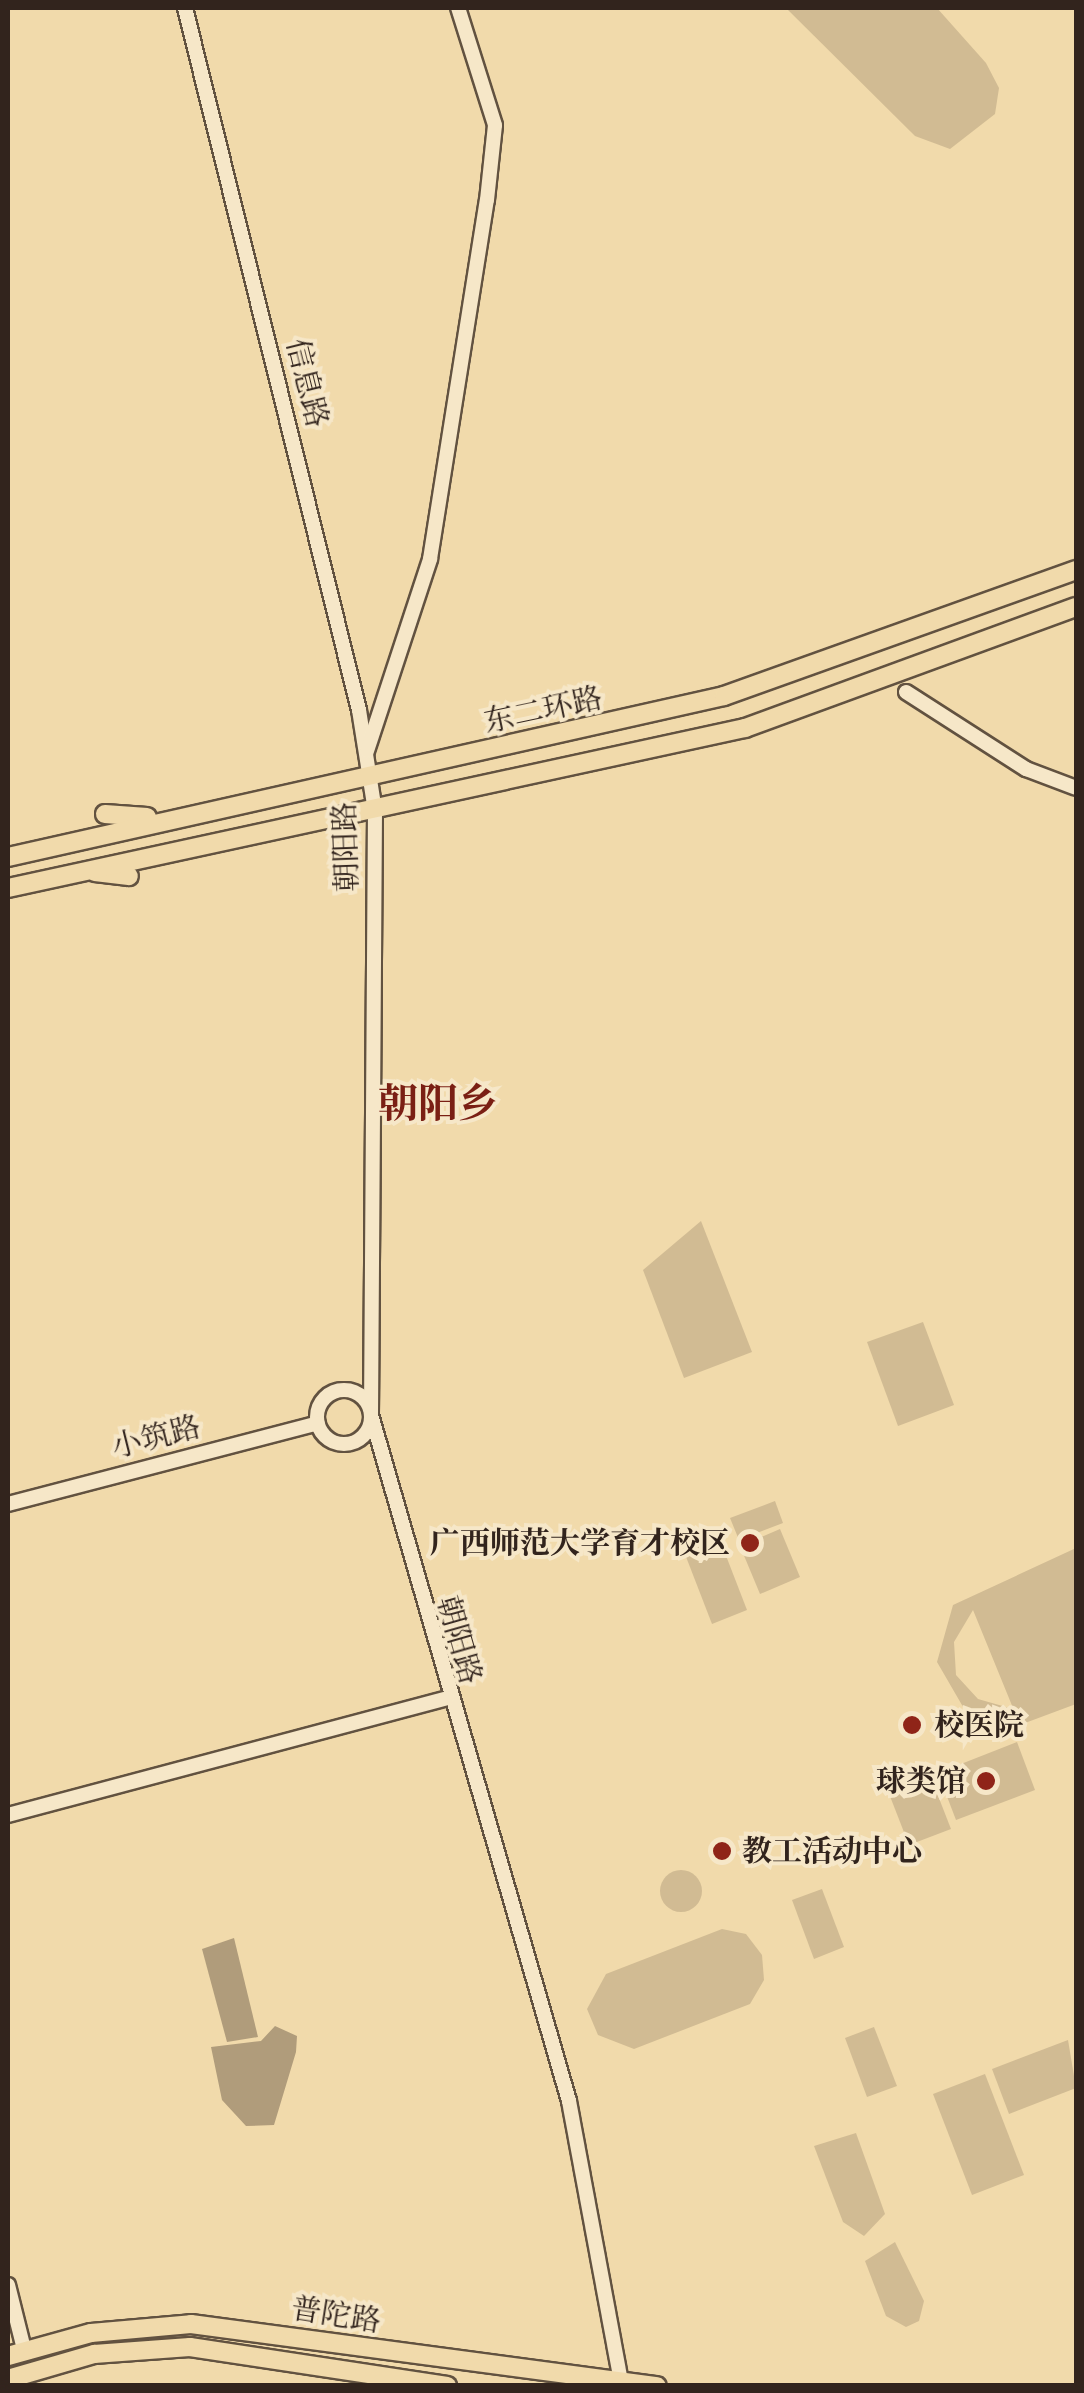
<!DOCTYPE html>
<meta charset="utf-8">
<style>
body{margin:0}
#map{position:relative;width:1084px;height:2393px;overflow:hidden;background:#f1daab;font-family:Alegreya,"Noto Serif SC",serif}
div>[style]{position:absolute}
.green>*{inset:0;background:#d1bb93}
.round{border-radius:50%}
.water>*{inset:0;background:#b09c7b}
.roads{filter:drop-shadow(2px 0 #625240) drop-shadow(-2px 0 #625240) drop-shadow(0 2px #625240) drop-shadow(0 -2px #625240)}
.minor>*{height:14px;margin:-7px;padding:0 7px;transform-origin:7px;border-radius:7px;background:#f6e7c8}
.minor>.ring{margin:-7px;padding:0;box-sizing:content-box;background:none;border:14px solid #f6e7c8;border-radius:50%}
.major>*{height:18px;margin:-9px;padding:0 9px;transform-origin:9px;border-radius:9px;background:#f1daab}
.dots>*{width:28px;height:28px;translate:-50% -50%;box-sizing:border-box;border:5px solid #f6e7c8;border-radius:50%}
span{translate:-50% -50%;white-space:nowrap;text-align:center;line-height:1.15;-webkit-text-stroke:8px #f6e7c8;paint-order:stroke}
.street-label{font-size:30px;color:#32241d}
.poi-label{font-size:30px;color:#32241d;font-weight:700}
.right{translate:-100% -50%;text-align:right}
.left{translate:0 -50%;text-align:left}
.district-label{font-size:40px;color:#7a1f14;font-weight:700}
.frame{position:absolute;inset:0;border:10px solid #32241d;pointer-events:none}
</style>
<div id="map">
<div class="green">
<i style="clip-path:polygon(786px 8px,937px 8px,986px 63px,999px 88px,995px 114px,950px 149px,915px 136px)"></i>
<i style="clip-path:polygon(701px 1221px,752px 1352px,684px 1378px,643px 1270px)"></i>
<i style="clip-path:polygon(923px 1322px,954px 1405px,898px 1426px,867px 1342px)"></i>
<i style="clip-path:polygon(775px 1501px,783px 1523px,739px 1540px,730px 1518px)"></i>
<i style="clip-path:polygon(780px 1529px,800px 1577px,760px 1594px,740px 1546px)"></i>
<i style="clip-path:polygon(718px 1535px,747px 1610px,712px 1624px,683px 1549px)"></i>
<i style="clip-path:polygon(evenodd,1076px 1548px,1076px 1704px,1017px 1726px,966px 1712px,937px 1662px,953px 1605px,1076px 1548px,973px 1610px,1013px 1708px,1013px 1709px,978px 1699px,956px 1675px,954px 1642px,973px 1610px)"></i>
<i style="clip-path:polygon(1017px 1742px,1035px 1790px,956px 1820px,938px 1773px)"></i>
<i style="clip-path:polygon(928px 1770px,951px 1829px,909px 1845px,886px 1786px)"></i>
<i class="round" style="left:660px;top:1870px;width:42px;height:42px"></i>
<i style="clip-path:polygon(822px 1889px,844px 1947px,814px 1959px,792px 1900px)"></i>
<i style="clip-path:polygon(722px 1929px,746px 1934px,762px 1955px,764px 1980px,750px 2004px,634px 2049px,598px 2035px,587px 2009px,606px 1974px)"></i>
<i style="clip-path:polygon(874px 2027px,897px 2086px,867px 2097px,845px 2038px)"></i>
<i style="clip-path:polygon(1068px 2040px,1076px 2088px,1009px 2114px,992px 2069px)"></i>
<i style="clip-path:polygon(985px 2074px,1024px 2175px,972px 2195px,933px 2094px)"></i>
<i style="clip-path:polygon(856px 2133px,885px 2214px,864px 2236px,843px 2222px,814px 2146px)"></i>
<i style="clip-path:polygon(895px 2242px,924px 2301px,919px 2321px,906px 2327px,886px 2316px,865px 2261px)"></i>
</div>
<div class="water">
<i style="clip-path:polygon(234px 1938px,258px 2037px,227px 2042px,202px 1949px)"></i>
<i style="clip-path:polygon(275px 2026px,297px 2036px,296px 2052px,274px 2125px,246px 2126px,222px 2100px,211px 2047px,261px 2041px)"></i>
</div>
<div class="roads">
<div class="minor">
<i style="left:185px;top:8px;width:723px;rotate:76.08deg"></i>
<i style="left:359px;top:710px;width:102px;rotate:81deg"></i>
<i style="left:375px;top:811px;width:604px;rotate:90.38deg"></i>
<i style="left:371px;top:1415px;width:714px;rotate:73.9deg"></i>
<i style="left:569px;top:2101px;width:290px;rotate:79.5deg"></i>
<i style="left:906px;top:692px;width:143px;rotate:32.7deg"></i>
<i style="left:1026px;top:769px;width:53px;rotate:20.8deg"></i>
<i style="left:367px;top:751px;width:202px;rotate:-71.8deg"></i>
<i style="left:430px;top:559px;width:363px;rotate:-81deg"></i>
<i style="left:487px;top:200px;width:75px;rotate:-83.9deg"></i>
<i style="left:495px;top:125px;width:123px;rotate:-107.5deg"></i>
<i class="ring" style="left:317px;top:1390px;width:40px;height:40px"></i>
<i style="left:8px;top:1504px;width:320px;rotate:-14.6deg"></i>
<i style="left:8px;top:1815px;width:454px;rotate:-14.9deg"></i>
<i style="left:8px;top:2285px;width:66px;rotate:76deg"></i>
</div>
<div class="major">
<i style="left:105px;top:814px;width:42px;rotate:4.1deg"></i>
<i style="left:8px;top:857px;width:734px;rotate:-12.67deg"></i>
<i style="left:724px;top:696px;width:374px;rotate:-19.7deg"></i>
<i style="left:95px;top:872px;width:34px;rotate:7deg"></i>
<i style="left:8px;top:888px;width:754px;rotate:-12.25deg"></i>
<i style="left:745px;top:728px;width:352px;rotate:-20.1deg"></i>
<i style="left:8px;top:2356px;width:86px;rotate:-15.5deg"></i>
<i style="left:91px;top:2333px;width:100px;rotate:-5.1deg"></i>
<i style="left:191px;top:2324px;width:470px;rotate:7.6deg"></i>
<i style="left:8px;top:2379px;width:90px;rotate:-16.2deg"></i>
<i style="left:94px;top:2354px;width:96px;rotate:-4.2deg"></i>
<i style="left:190px;top:2347px;width:260px;rotate:8.6deg"></i>
</div>
</div>
<div class="dots">
<i style="left:750px;top:1543px;background:#8f2418"></i>
<i style="left:912px;top:1725px;background:#8f2418"></i>
<i style="left:986px;top:1781px;background:#8f2418"></i>
<i style="left:722px;top:1851px;background:#8f2418"></i>
</div>
<div class="street-label">
<span style="left:307px;top:383px;rotate:76deg">信息路</span>
<span style="left:543px;top:710px;rotate:-12deg">东二环路</span>
<span style="left:346px;top:847px;rotate:-92deg">朝阳路</span>
<span style="left:156px;top:1437px;rotate:-14deg">小筑路</span>
<span style="left:459px;top:1640px;rotate:74deg">朝阳路</span>
<span style="left:336px;top:2315px;rotate:9deg">普陀路</span>
</div>
<div class="poi-label">
<span class="right" style="left:730px;top:1543px">广西师范大学育才校区</span>
<span class="left" style="left:934px;top:1725px">校医院</span>
<span class="right" style="left:966px;top:1781px">球类馆</span>
<span class="left" style="left:742px;top:1851px">教工活动中心</span>
</div>
<div class="district-label">
<span style="left:438px;top:1104px">朝阳乡</span>
</div>
<div class="frame"></div>
</div>
